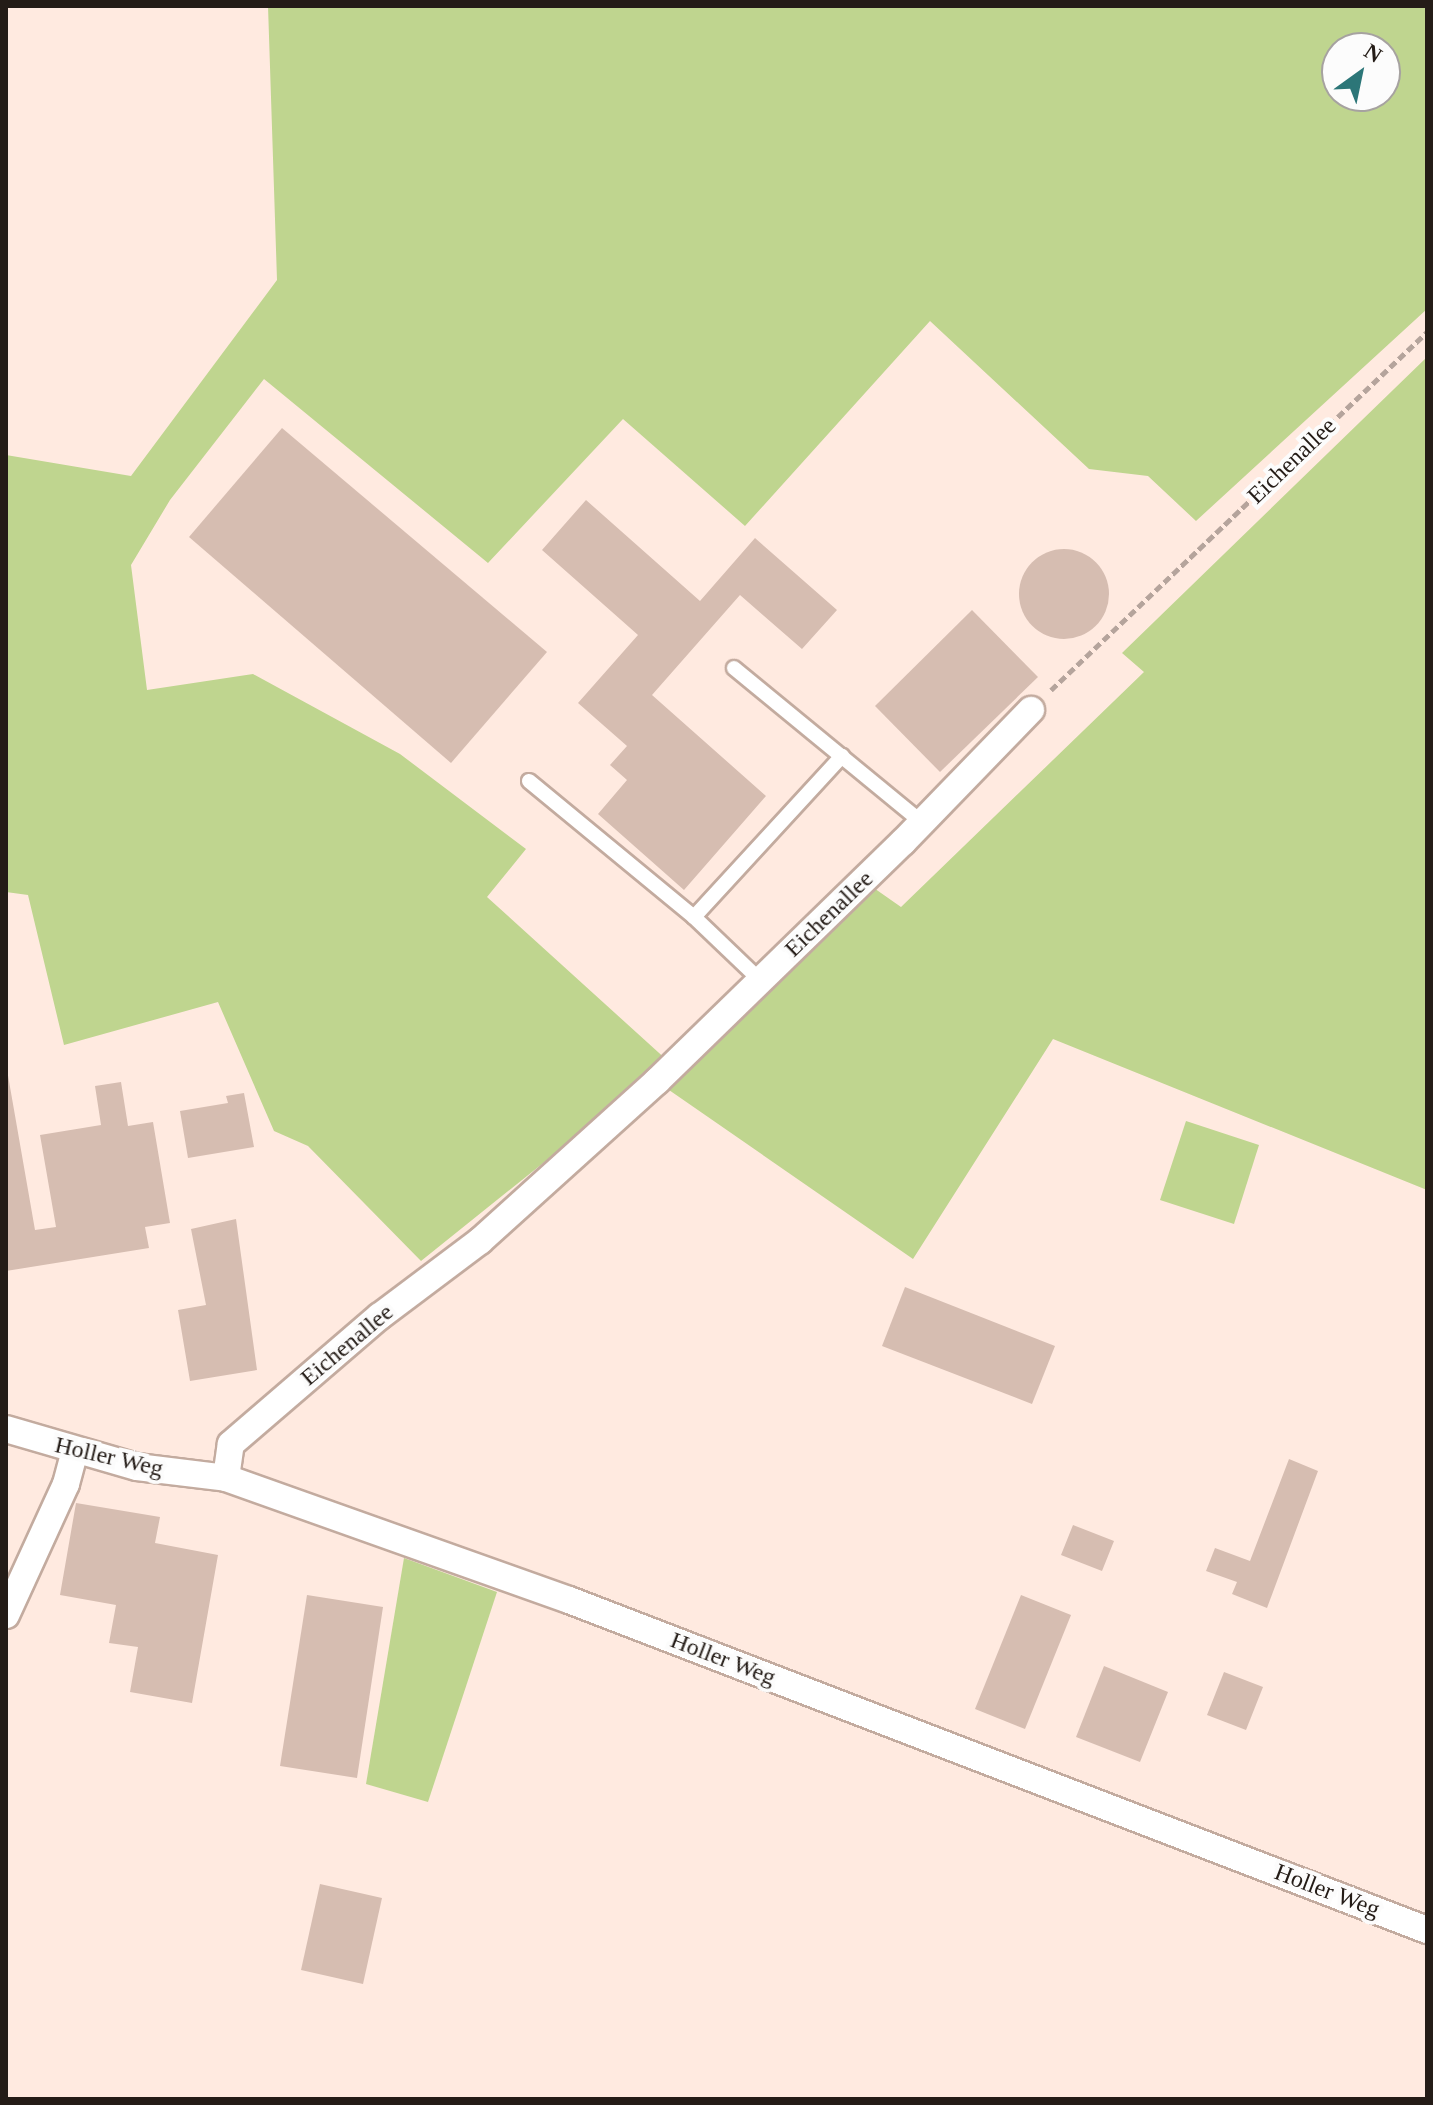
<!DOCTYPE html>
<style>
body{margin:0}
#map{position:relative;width:1433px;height:2105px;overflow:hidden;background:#ffeae0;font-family:"Times New Roman",serif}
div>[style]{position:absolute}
.green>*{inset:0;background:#bfd58f}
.building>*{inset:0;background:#d6bdb1}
.round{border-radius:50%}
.path>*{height:5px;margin-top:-2.5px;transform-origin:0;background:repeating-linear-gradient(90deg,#b5a49c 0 8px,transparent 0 12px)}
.roads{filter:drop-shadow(2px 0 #c3ab9f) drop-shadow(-2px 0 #c3ab9f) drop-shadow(0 2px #c3ab9f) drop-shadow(0 -2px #c3ab9f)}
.lane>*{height:14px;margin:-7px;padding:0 7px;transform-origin:7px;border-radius:7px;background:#fff}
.street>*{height:26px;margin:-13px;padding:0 13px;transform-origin:13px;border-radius:13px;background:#fff}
span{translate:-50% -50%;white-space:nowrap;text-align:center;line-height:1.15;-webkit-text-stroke:8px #fcfcfc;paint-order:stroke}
.street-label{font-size:24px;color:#241c17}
.frame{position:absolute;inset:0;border:8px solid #241c17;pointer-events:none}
.north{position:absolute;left:1321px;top:32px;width:80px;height:80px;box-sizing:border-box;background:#fcfcfc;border:2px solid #a6a2a0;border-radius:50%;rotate:33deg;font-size:22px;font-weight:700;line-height:32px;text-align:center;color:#241c17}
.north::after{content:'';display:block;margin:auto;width:28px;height:36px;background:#2c7678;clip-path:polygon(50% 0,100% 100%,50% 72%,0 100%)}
</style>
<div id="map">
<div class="green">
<i style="clip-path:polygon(evenodd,268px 6px,1427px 6px,1427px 309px,1196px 521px,1148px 476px,1089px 469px,930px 321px,745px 526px,623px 419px,488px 563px,264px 379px,170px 500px,131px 565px,147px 690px,253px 674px,400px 754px,526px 849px,487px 897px,669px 1062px,421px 1261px,308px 1146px,274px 1131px,218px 1002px,64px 1045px,28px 895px,6px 892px,6px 455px,131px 476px,277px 280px,268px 6px,1337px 48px,1385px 48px,1385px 96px,1337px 96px,1337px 48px)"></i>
<i style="clip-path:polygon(1427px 357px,1427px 1190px,1053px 1039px,913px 1259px,669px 1090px,828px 936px,871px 886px,901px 907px,1144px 672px,1122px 653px)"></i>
<i style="clip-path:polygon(1186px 1121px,1259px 1145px,1234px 1224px,1160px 1200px)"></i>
<i style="clip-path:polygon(404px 1558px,497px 1592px,428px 1802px,366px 1784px)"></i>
</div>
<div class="building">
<i style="clip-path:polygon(282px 428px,547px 652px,451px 763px,189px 537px)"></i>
<i style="clip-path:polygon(586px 500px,700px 601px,755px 538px,837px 610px,802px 649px,740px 595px,652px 695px,766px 796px,684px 890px,598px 814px,627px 780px,610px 765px,627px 746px,578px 703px,638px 635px,542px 550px)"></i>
<i class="round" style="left:1019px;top:549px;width:90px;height:90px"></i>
<i style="clip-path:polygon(972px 610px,1038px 677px,940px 772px,875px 706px)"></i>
<i style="clip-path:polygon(6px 1064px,35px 1230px,56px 1227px,40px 1135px,101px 1125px,95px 1086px,121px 1082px,128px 1126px,153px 1122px,170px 1223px,145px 1227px,149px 1248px,6px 1271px)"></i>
<i style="clip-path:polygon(244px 1093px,254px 1147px,188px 1158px,180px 1111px,228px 1103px,226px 1096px)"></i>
<i style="clip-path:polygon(236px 1219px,257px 1370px,190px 1381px,178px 1310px,206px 1305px,191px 1229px)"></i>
<i style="clip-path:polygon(905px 1287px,1055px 1346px,1032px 1404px,882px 1346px)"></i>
<i style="clip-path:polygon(1289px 1459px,1318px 1471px,1267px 1608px,1232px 1594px,1237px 1582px,1206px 1571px,1215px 1548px,1250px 1561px)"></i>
<i style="clip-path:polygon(76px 1503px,160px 1517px,155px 1543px,218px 1555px,192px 1703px,130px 1692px,138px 1647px,109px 1643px,116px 1605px,60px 1595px)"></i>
<i style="clip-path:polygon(1073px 1525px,1114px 1541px,1102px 1571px,1061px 1555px)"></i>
<i style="clip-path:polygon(307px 1595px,383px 1607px,357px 1778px,280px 1766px)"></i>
<i style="clip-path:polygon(1021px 1595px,1071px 1615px,1025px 1729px,975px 1709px)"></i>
<i style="clip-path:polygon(1104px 1666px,1168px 1692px,1140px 1762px,1076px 1737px)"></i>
<i style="clip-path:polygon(1224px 1672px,1263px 1687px,1246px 1730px,1207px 1715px)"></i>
<i style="clip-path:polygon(320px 1884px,382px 1898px,363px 1984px,301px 1970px)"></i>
</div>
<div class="path">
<i style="left:1051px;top:690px;width:519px;rotate:-43.6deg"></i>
</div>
<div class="roads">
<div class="lane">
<i style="left:734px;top:668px;width:244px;rotate:39.4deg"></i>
<i style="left:529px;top:781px;width:214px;rotate:39.5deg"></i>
<i style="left:694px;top:917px;width:219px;rotate:-47.4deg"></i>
<i style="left:694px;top:917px;width:91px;rotate:43.7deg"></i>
</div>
<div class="street">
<i style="left:6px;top:1429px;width:136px;rotate:16.2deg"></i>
<i style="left:137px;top:1467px;width:90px;rotate:7deg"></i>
<i style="left:226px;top:1478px;width:364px;rotate:19.6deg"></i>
<i style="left:569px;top:1600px;width:919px;rotate:21.04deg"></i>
<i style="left:226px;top:1478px;width:34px;rotate:-82deg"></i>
<i style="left:231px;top:1444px;width:196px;rotate:-40.7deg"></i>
<i style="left:380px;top:1316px;width:125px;rotate:-36.9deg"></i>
<i style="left:480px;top:1241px;width:239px;rotate:-42.1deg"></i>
<i style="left:657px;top:1081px;width:343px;rotate:-44.2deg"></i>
<i style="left:903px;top:842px;width:184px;rotate:-45.9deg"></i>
<i style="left:6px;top:1615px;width:144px;rotate:-65.4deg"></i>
<i style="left:66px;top:1484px;width:34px;rotate:-75deg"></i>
</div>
</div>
<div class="street-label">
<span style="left:1292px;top:461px;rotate:-44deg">Eichenallee</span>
<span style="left:829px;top:914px;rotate:-44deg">Eichenallee</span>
<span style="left:347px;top:1345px;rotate:-40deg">Eichenallee</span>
<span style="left:109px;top:1457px;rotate:13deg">Holler Weg</span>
<span style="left:723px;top:1659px;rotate:21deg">Holler Weg</span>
<span style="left:1327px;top:1891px;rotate:21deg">Holler Weg</span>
</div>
<div class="frame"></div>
<div class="north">N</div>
</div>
